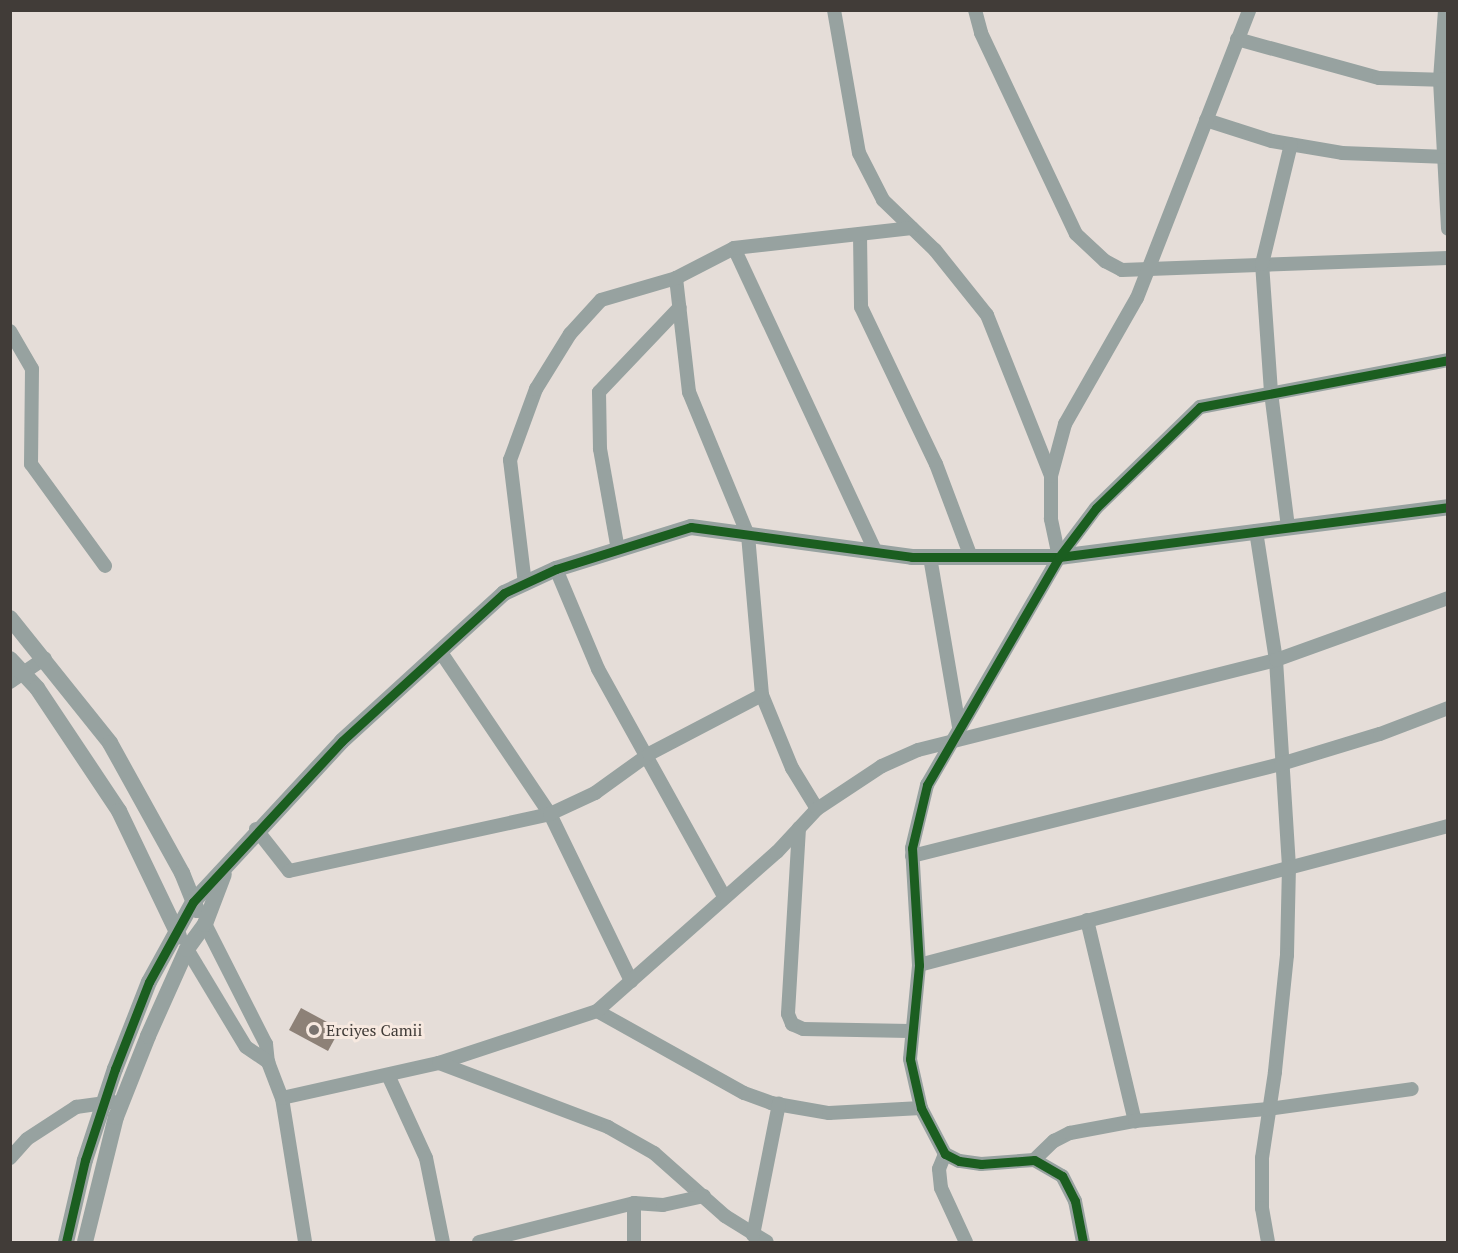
<!DOCTYPE html>
<style>
body{margin:0}
#map{position:relative;width:1458px;height:1253px;overflow:hidden;background:#e5ddd8;font-family:"PT Serif",serif}
div>[style]{position:absolute}
.building>*{inset:0;background:#8d8177}
.minor>*{height:14px;margin:-7px;padding:0 7px;transform-origin:7px;border-radius:7px;background:#97a2a0}
.tertiary>*{height:16px;margin:-8px;padding:0 8px;transform-origin:8px;border-radius:8px;background:#97a2a0}
.cycleway>*{height:9px;margin:-4.5px;padding:0 4.5px;transform-origin:4.5px;border-radius:4.5px;background:#1b5e20}
.dots>*{width:16px;height:16px;translate:-50% -50%;box-sizing:border-box;border:3px solid #f7e9e0;border-radius:50%}
span{translate:-50% -50%;white-space:nowrap;text-align:center;line-height:1.15;-webkit-text-stroke:6px #f7e9e0;paint-order:stroke}
.poi-label{font-size:16px;color:#413c38}
.left{translate:0 -50%;text-align:left}
.frame{position:absolute;inset:0;border:12px solid #413c38;pointer-events:none}
</style>
<div id="map">
<div class="building">
<i style="clip-path:polygon(301px 1008px,340px 1029px,328px 1051px,289px 1030px)"></i>
</div>
<div class="minor">
<i style="left:834px;top:10px;width:145px;rotate:80.1deg"></i>
<i style="left:859px;top:153px;width:53px;rotate:62.9deg"></i>
<i style="left:883px;top:200px;width:72px;rotate:43.9deg"></i>
<i style="left:935px;top:250px;width:83px;rotate:51.3deg"></i>
<i style="left:987px;top:315px;width:173px;rotate:68.3deg"></i>
<i style="left:975px;top:10px;width:24px;rotate:75deg"></i>
<i style="left:981px;top:33px;width:222px;rotate:64.7deg"></i>
<i style="left:1076px;top:234px;width:40px;rotate:43deg"></i>
<i style="left:1105px;top:261px;width:19px;rotate:28deg"></i>
<i style="left:1122px;top:270px;width:326px;rotate:-2.1deg"></i>
<i style="left:1445px;top:10px;width:70px;rotate:94.1deg"></i>
<i style="left:1440px;top:80px;width:149px;rotate:86.9deg"></i>
<i style="left:1237px;top:39px;width:147px;rotate:15.4deg"></i>
<i style="left:1379px;top:78px;width:69px;rotate:1.7deg"></i>
<i style="left:1206px;top:120px;width:69px;rotate:17.7deg"></i>
<i style="left:1272px;top:141px;width:71px;rotate:9.7deg"></i>
<i style="left:1342px;top:153px;width:106px;rotate:2.2deg"></i>
<i style="left:860px;top:234px;width:73px;rotate:89.2deg"></i>
<i style="left:861px;top:307px;width:174px;rotate:64.5deg"></i>
<i style="left:936px;top:464px;width:99px;rotate:69.4deg"></i>
<i style="left:734px;top:248px;width:336px;rotate:65deg"></i>
<i style="left:676px;top:278px;width:115px;rotate:83.5deg"></i>
<i style="left:689px;top:392px;width:155px;rotate:67.6deg"></i>
<i style="left:748px;top:535px;width:161px;rotate:85deg"></i>
<i style="left:762px;top:695px;width:79px;rotate:67.7deg"></i>
<i style="left:792px;top:768px;width:48px;rotate:58.6deg"></i>
<i style="left:10px;top:331px;width:44px;rotate:59.9deg"></i>
<i style="left:32px;top:369px;width:95px;rotate:90.6deg"></i>
<i style="left:31px;top:464px;width:126px;rotate:54deg"></i>
<i style="left:1288px;top:527px;width:136px;rotate:-97.2deg"></i>
<i style="left:1271px;top:392px;width:128px;rotate:-94deg"></i>
<i style="left:1262px;top:264px;width:123px;rotate:-76.4deg"></i>
<i style="left:1256px;top:531px;width:131px;rotate:81.2deg"></i>
<i style="left:1276px;top:660px;width:206px;rotate:86.4deg"></i>
<i style="left:1289px;top:866px;width:89px;rotate:91.3deg"></i>
<i style="left:1287px;top:955px;width:118px;rotate:95.9deg"></i>
<i style="left:1275px;top:1072px;width:87px;rotate:98.6deg"></i>
<i style="left:1262px;top:1158px;width:50px;rotate:90deg"></i>
<i style="left:1262px;top:1208px;width:35px;rotate:80deg"></i>
<i style="left:618px;top:550px;width:103px;rotate:-100.1deg"></i>
<i style="left:600px;top:449px;width:57px;rotate:-91deg"></i>
<i style="left:599px;top:392px;width:117px;rotate:-46.4deg"></i>
<i style="left:930px;top:557px;width:172px;rotate:80.3deg"></i>
<i style="left:1059px;top:557px;width:39px;rotate:-102deg"></i>
<i style="left:1051px;top:519px;width:43px;rotate:-90deg"></i>
<i style="left:1051px;top:476px;width:54px;rotate:-74.9deg"></i>
<i style="left:1065px;top:424px;width:145px;rotate:-60.3deg"></i>
<i style="left:1137px;top:298px;width:309px;rotate:-68.7deg"></i>
<i style="left:556px;top:569px;width:108px;rotate:67.2deg"></i>
<i style="left:598px;top:669px;width:260px;rotate:61deg"></i>
<i style="left:525px;top:584px;width:125px;rotate:-96.9deg"></i>
<i style="left:510px;top:460px;width:76px;rotate:-69.9deg"></i>
<i style="left:536px;top:389px;width:65px;rotate:-58.3deg"></i>
<i style="left:570px;top:334px;width:46px;rotate:-47.6deg"></i>
<i style="left:601px;top:300px;width:78px;rotate:-16.3deg"></i>
<i style="left:676px;top:278px;width:65px;rotate:-27.3deg"></i>
<i style="left:734px;top:248px;width:179px;rotate:-6.4deg"></i>
<i style="left:440px;top:651px;width:197px;rotate:56deg"></i>
<i style="left:550px;top:814px;width:186px;rotate:64.1deg"></i>
<i style="left:10px;top:682px;width:42px;rotate:-34.4deg"></i>
<i style="left:799px;top:828px;width:186px;rotate:93.4deg"></i>
<i style="left:788px;top:1014px;width:11px;rotate:68deg"></i>
<i style="left:792px;top:1024px;width:12px;rotate:24deg"></i>
<i style="left:803px;top:1029px;width:107px;rotate:1.1deg"></i>
<i style="left:256px;top:829px;width:53px;rotate:51.8deg"></i>
<i style="left:289px;top:871px;width:267px;rotate:-12.3deg"></i>
<i style="left:550px;top:814px;width:50px;rotate:-25deg"></i>
<i style="left:595px;top:793px;width:67px;rotate:-35.8deg"></i>
<i style="left:649px;top:754px;width:127px;rotate:-27.6deg"></i>
<i style="left:912px;top:856px;width:380px;rotate:-14deg"></i>
<i style="left:1281px;top:764px;width:103px;rotate:-16.9deg"></i>
<i style="left:1380px;top:734px;width:73px;rotate:-20.9deg"></i>
<i style="left:1087px;top:920px;width:207px;rotate:76.6deg"></i>
<i style="left:205px;top:924px;width:135px;rotate:63.1deg"></i>
<i style="left:266px;top:1044px;width:18px;rotate:84deg"></i>
<i style="left:268px;top:1062px;width:39px;rotate:69deg"></i>
<i style="left:282px;top:1098px;width:146px;rotate:80.9deg"></i>
<i style="left:187px;top:949px;width:114px;rotate:59deg"></i>
<i style="left:246px;top:1047px;width:27px;rotate:34deg"></i>
<i style="left:919px;top:965px;width:547px;rotate:-14.72deg"></i>
<i style="left:597px;top:1011px;width:168px;rotate:29.2deg"></i>
<i style="left:744px;top:1093px;width:29px;rotate:20deg"></i>
<i style="left:771px;top:1103px;width:59px;rotate:9.8deg"></i>
<i style="left:829px;top:1113px;width:92px;rotate:-3.1deg"></i>
<i style="left:439px;top:1063px;width:166px;rotate:-18.2deg"></i>
<i style="left:597px;top:1011px;width:240px;rotate:-41.5deg"></i>
<i style="left:777px;top:852px;width:59px;rotate:-47.1deg"></i>
<i style="left:817px;top:809px;width:78px;rotate:-33.5deg"></i>
<i style="left:882px;top:766px;width:39px;rotate:-24deg"></i>
<i style="left:918px;top:750px;width:369px;rotate:-14.1deg"></i>
<i style="left:1276px;top:660px;width:183px;rotate:-19.8deg"></i>
<i style="left:388px;top:1075px;width:91px;rotate:65.4deg"></i>
<i style="left:426px;top:1158px;width:86px;rotate:78.6deg"></i>
<i style="left:282px;top:1098px;width:161px;rotate:-12.6deg"></i>
<i style="left:439px;top:1063px;width:181px;rotate:20.7deg"></i>
<i style="left:608px;top:1127px;width:53px;rotate:29.5deg"></i>
<i style="left:654px;top:1153px;width:95px;rotate:41.6deg"></i>
<i style="left:725px;top:1216px;width:49px;rotate:31.8deg"></i>
<i style="left:945px;top:1154px;width:16px;rotate:112deg"></i>
<i style="left:939px;top:1169px;width:19px;rotate:84deg"></i>
<i style="left:941px;top:1188px;width:60px;rotate:65.2deg"></i>
<i style="left:10px;top:1158px;width:25px;rotate:-48deg"></i>
<i style="left:27px;top:1139px;width:59px;rotate:-33.1deg"></i>
<i style="left:76px;top:1107px;width:37px;rotate:-8deg"></i>
<i style="left:1034px;top:1160px;width:28px;rotate:-44deg"></i>
<i style="left:1054px;top:1141px;width:18px;rotate:-27deg"></i>
<i style="left:1070px;top:1133px;width:66px;rotate:-10.5deg"></i>
<i style="left:1135px;top:1121px;width:134px;rotate:-5.2deg"></i>
<i style="left:1268px;top:1109px;width:145px;rotate:-7.9deg"></i>
<i style="left:753px;top:1235px;width:134px;rotate:-78.8deg"></i>
<i style="left:479px;top:1242px;width:160px;rotate:-14.1deg"></i>
<i style="left:634px;top:1203px;width:29px;rotate:4deg"></i>
<i style="left:663px;top:1205px;width:42px;rotate:-12.4deg"></i>
<i style="left:634px;top:1242px;width:39px;rotate:-90deg"></i>
<i style="left:1083px;top:1242px;width:42px;rotate:-101deg"></i>
<i style="left:1075px;top:1201px;width:28px;rotate:-117deg"></i>
<i style="left:1062px;top:1176px;width:32px;rotate:-150deg"></i>
<i style="left:1034px;top:1160px;width:53px;rotate:175.7deg"></i>
<i style="left:981px;top:1164px;width:22px;rotate:-172deg"></i>
<i style="left:959px;top:1161px;width:16px;rotate:-153deg"></i>
<i style="left:945px;top:1154px;width:52px;rotate:-117.6deg"></i>
<i style="left:921px;top:1108px;width:50px;rotate:-102.7deg"></i>
<i style="left:910px;top:1059px;width:94px;rotate:-84.5deg"></i>
<i style="left:919px;top:965px;width:117px;rotate:-93.4deg"></i>
<i style="left:912px;top:848px;width:65px;rotate:-76.6deg"></i>
<i style="left:927px;top:785px;width:263px;rotate:-59.9deg"></i>
<i style="left:1059px;top:557px;width:61px;rotate:-52.9deg"></i>
<i style="left:1096px;top:508px;width:145px;rotate:-44.2deg"></i>
<i style="left:1200px;top:407px;width:252px;rotate:-10.7deg"></i>
</div>
<div class="tertiary">
<i style="left:10px;top:618px;width:160px;rotate:51.3deg"></i>
<i style="left:110px;top:743px;width:149px;rotate:61deg"></i>
<i style="left:182px;top:873px;width:40px;rotate:68deg"></i>
<i style="left:10px;top:659px;width:40px;rotate:47deg"></i>
<i style="left:37px;top:688px;width:148px;rotate:56.3deg"></i>
<i style="left:119px;top:811px;width:139px;rotate:64.4deg"></i>
<i style="left:66px;top:1242px;width:84px;rotate:-77deg"></i>
<i style="left:85px;top:1160px;width:96px;rotate:-71.8deg"></i>
<i style="left:115px;top:1069px;width:93px;rotate:-68.7deg"></i>
<i style="left:149px;top:982px;width:91px;rotate:-61.2deg"></i>
<i style="left:193px;top:902px;width:219px;rotate:-47.2deg"></i>
<i style="left:342px;top:741px;width:219px;rotate:-42.4deg"></i>
<i style="left:504px;top:593px;width:57px;rotate:-24.8deg"></i>
<i style="left:556px;top:569px;width:141px;rotate:-17.3deg"></i>
<i style="left:691px;top:527px;width:223px;rotate:7.7deg"></i>
<i style="left:912px;top:557px;width:147px"></i>
<i style="left:1059px;top:557px;width:392px;rotate:-7.3deg"></i>
<i style="left:85px;top:1242px;width:129px;rotate:-76.1deg"></i>
<i style="left:116px;top:1117px;width:87px;rotate:-68.4deg"></i>
<i style="left:148px;top:1036px;width:95px;rotate:-65.9deg"></i>
<i style="left:187px;top:949px;width:31px;rotate:-54deg"></i>
<i style="left:205px;top:924px;width:53px;rotate:-69.2deg"></i>
</div>
<div class="cycleway">
<i style="left:66px;top:1242px;width:84px;rotate:-77deg"></i>
<i style="left:85px;top:1160px;width:96px;rotate:-71.8deg"></i>
<i style="left:115px;top:1069px;width:93px;rotate:-68.7deg"></i>
<i style="left:149px;top:982px;width:91px;rotate:-61.2deg"></i>
<i style="left:193px;top:902px;width:219px;rotate:-47.2deg"></i>
<i style="left:342px;top:741px;width:219px;rotate:-42.4deg"></i>
<i style="left:504px;top:593px;width:57px;rotate:-24.8deg"></i>
<i style="left:556px;top:569px;width:141px;rotate:-17.3deg"></i>
<i style="left:691px;top:527px;width:223px;rotate:7.7deg"></i>
<i style="left:912px;top:557px;width:147px"></i>
<i style="left:1059px;top:557px;width:392px;rotate:-7.3deg"></i>
<i style="left:1083px;top:1242px;width:42px;rotate:-101deg"></i>
<i style="left:1075px;top:1201px;width:28px;rotate:-117deg"></i>
<i style="left:1062px;top:1176px;width:32px;rotate:-150deg"></i>
<i style="left:1034px;top:1160px;width:53px;rotate:175.7deg"></i>
<i style="left:981px;top:1164px;width:22px;rotate:-172deg"></i>
<i style="left:959px;top:1161px;width:16px;rotate:-153deg"></i>
<i style="left:945px;top:1154px;width:52px;rotate:-117.6deg"></i>
<i style="left:921px;top:1108px;width:50px;rotate:-102.7deg"></i>
<i style="left:910px;top:1059px;width:94px;rotate:-84.5deg"></i>
<i style="left:919px;top:965px;width:117px;rotate:-93.4deg"></i>
<i style="left:912px;top:848px;width:65px;rotate:-76.6deg"></i>
<i style="left:927px;top:785px;width:263px;rotate:-59.9deg"></i>
<i style="left:1059px;top:557px;width:61px;rotate:-52.9deg"></i>
<i style="left:1096px;top:508px;width:145px;rotate:-44.2deg"></i>
<i style="left:1200px;top:407px;width:252px;rotate:-10.7deg"></i>
</div>
<div class="dots">
<i style="left:314px;top:1030px;background:#7a7470"></i>
</div>
<div class="poi-label">
<span class="left" style="left:326px;top:1030px">Erciyes Camii</span>
</div>
<div class="frame"></div>
</div>
